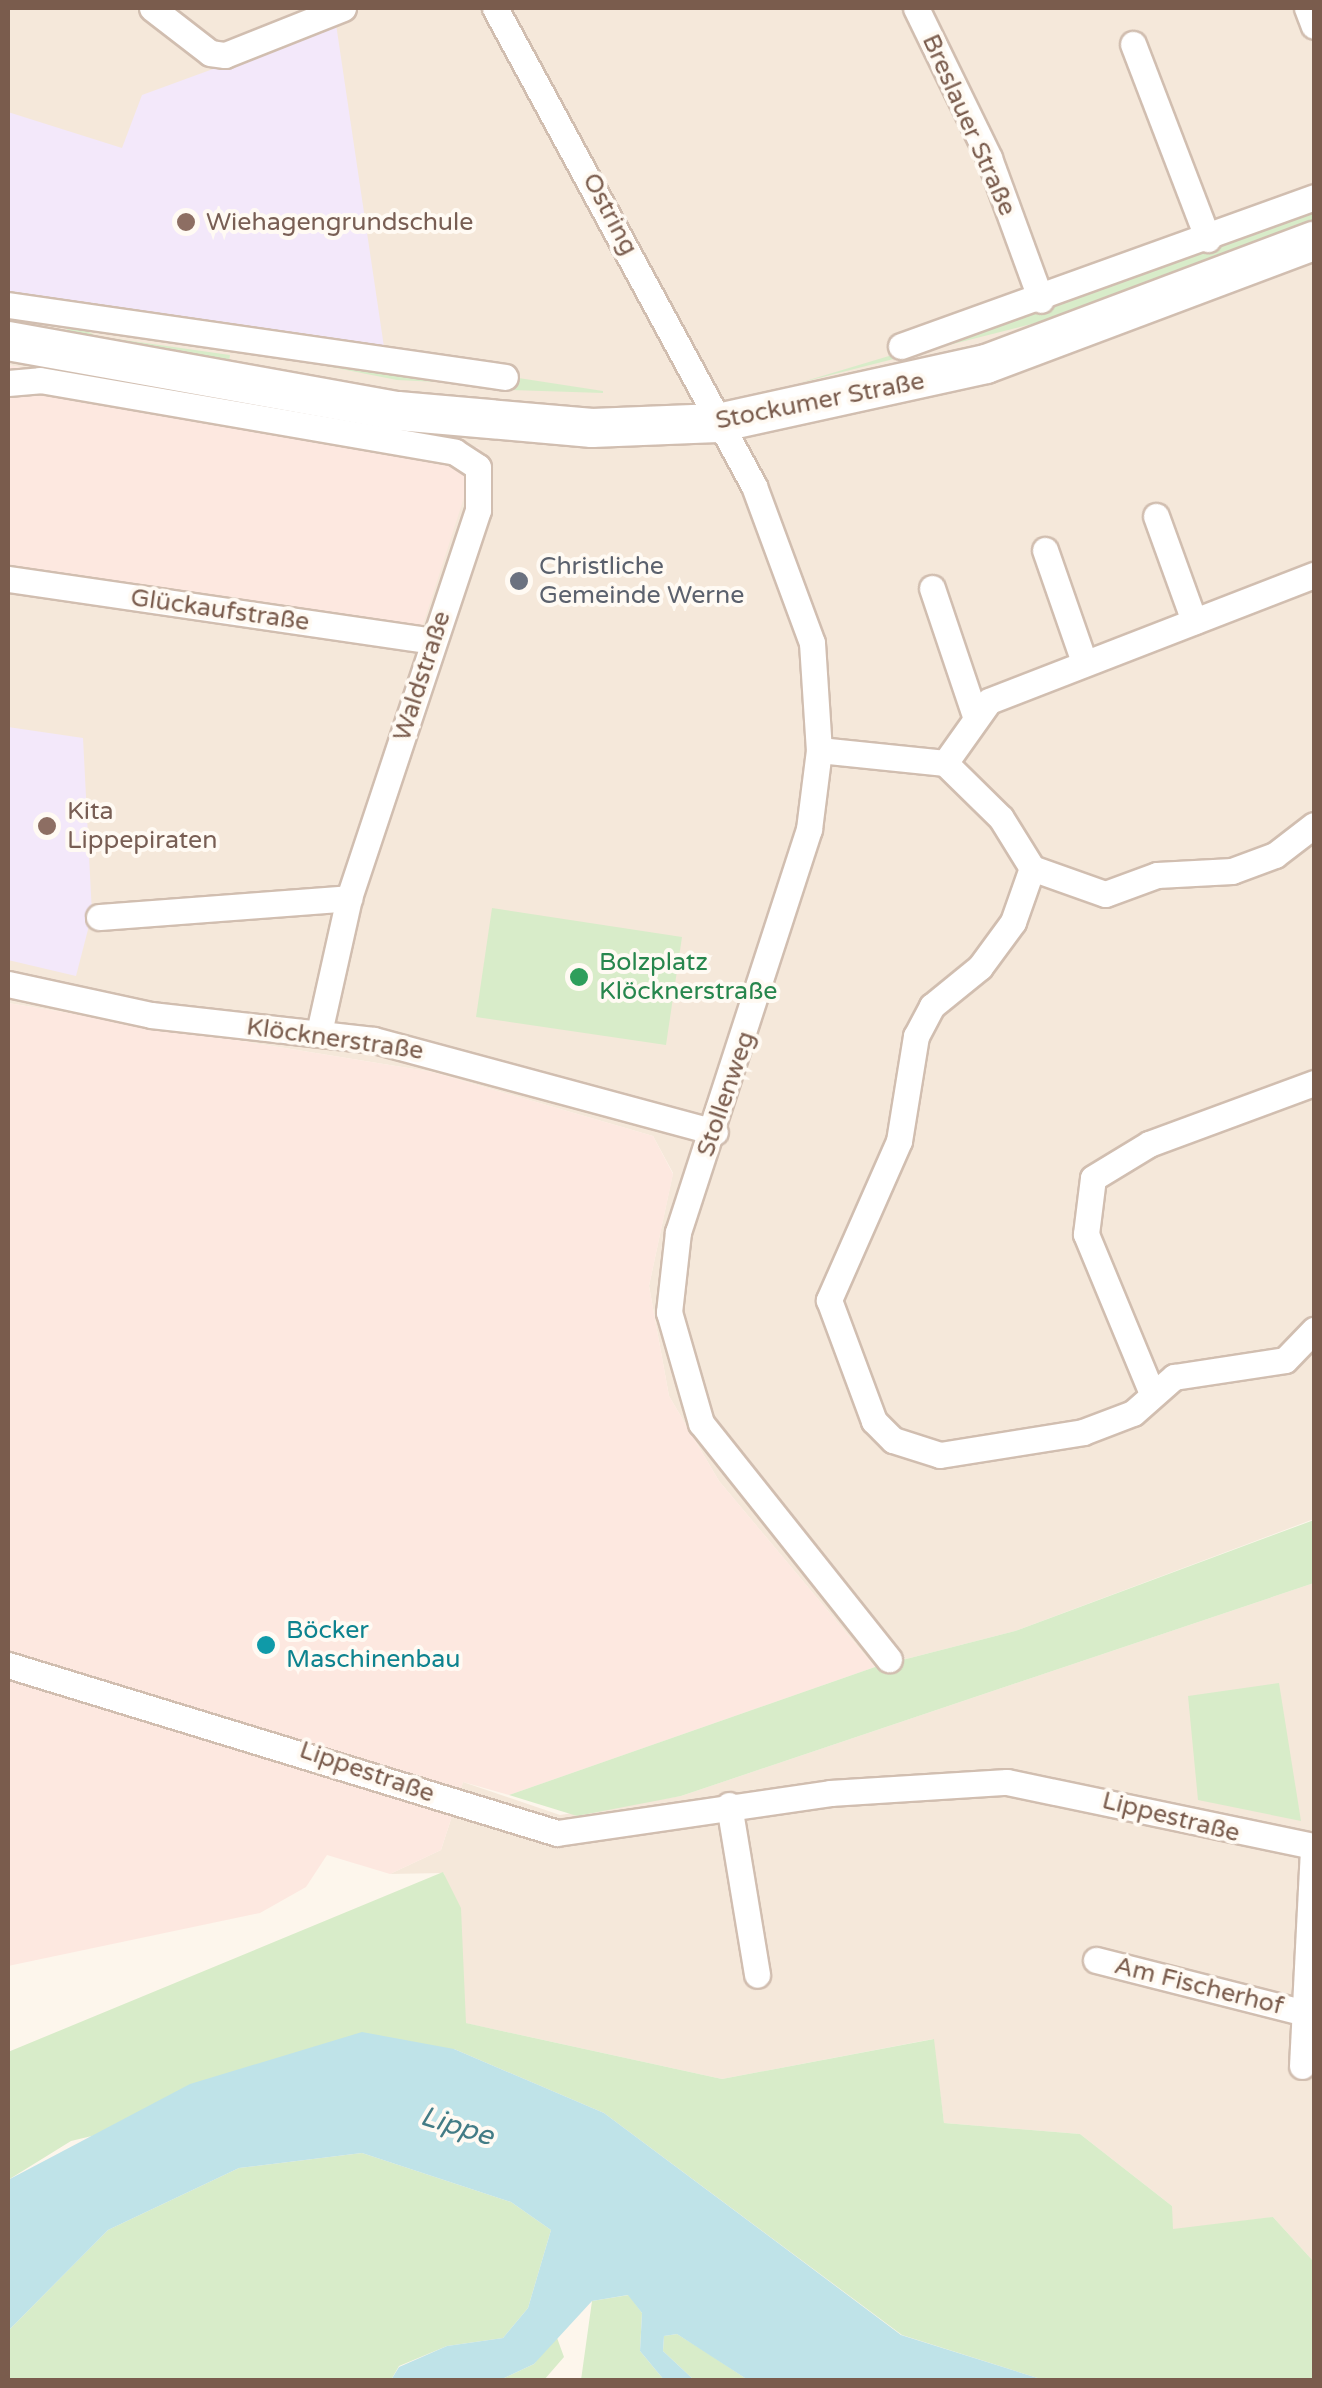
<!DOCTYPE html>
<meta charset="utf-8">
<style>
body{margin:0}
#map{position:relative;width:1322px;height:2388px;overflow:hidden;background:#fdf6ec;font-family:"Varela Round",sans-serif}
div>[style]{position:absolute}
.residential>*{inset:0;background:#f5e8da}
.commercial>*{inset:0;background:#fde8e0}
.education>*{inset:0;background:#f3e8fa}
.green>*{inset:0;background:#d8ecc9}
.water>*{inset:0;background:#bfe3e8}
.roads{filter:drop-shadow(2px 0 #d1beb0) drop-shadow(-2px 0 #d1beb0) drop-shadow(0 2px #d1beb0) drop-shadow(0 -2px #d1beb0)}
.minor>*{height:25px;margin:-12.5px;padding:0 12.5px;transform-origin:12.5px;border-radius:12.5px;background:#fff}
.secondary>*{height:38px;margin:-19px;padding:0 19px;transform-origin:19px;border-radius:19px;background:#fff}
.dots>*{width:28px;height:28px;translate:-50% -50%;box-sizing:border-box;border:5px solid #fffaf3;border-radius:50%}
span{translate:-50% -50%;white-space:nowrap;text-align:center;line-height:1.15;-webkit-text-stroke:8px #fffaf3;paint-order:stroke}
.street-label{font-size:25px;color:#7a5c4d}
.education-label{font-size:25px;color:#785e54}
.left{translate:0 -50%;text-align:left}
.worship-label{font-size:25px;color:#5b616d}
.leisure-label{font-size:25px;color:#27864d}
.culture-label{font-size:25px;color:#0d838f}
.water-label{font-size:28px;color:#437c86;font-style:italic}
.frame{position:absolute;inset:0;border:10px solid #7a5c4d;pointer-events:none}
</style>
<div id="map">
<div class="residential">
<i style="clip-path:polygon(8px 8px,1314px 8px,1314px 1519px,1015px 1631px,875px 1667px,719px 1481px,669px 1396px,649px 1286px,673px 1173px,653px 1136px,433px 1072px,8px 1003px,8px 570px,480px 448px,8px 365px)"></i>
<i style="clip-path:polygon(1314px 1583px,1314px 2262px,1273px 2217px,1172px 2230px,1172px 2206px,1080px 2134px,944px 2123px,933px 2039px,722px 2079px,465px 2023px,444px 1873px,390px 1874px,441px 1850px,463px 1782px,560px 1815px,681px 1796px)"></i>
</div>
<div class="commercial">
<i style="clip-path:polygon(8px 365px,480px 448px,421px 631px,8px 570px)"></i>
<i style="clip-path:polygon(8px 1003px,433px 1072px,653px 1136px,673px 1174px,649px 1286px,669px 1396px,719px 1481px,875px 1667px,509px 1795px,463px 1782px,441px 1850px,390px 1874px,327px 1855px,306px 1887px,260px 1913px,8px 1966px)"></i>
</div>
<div class="education">
<i style="clip-path:polygon(336px 24px,384px 347px,8px 297px,8px 112px,122px 148px,142px 95px)"></i>
<i style="clip-path:polygon(8px 727px,83px 738px,92px 914px,76px 976px,8px 960px)"></i>
</div>
<div class="green">
<i style="clip-path:polygon(1314px 207px,1314px 219px,1055px 318px,799px 383px,1039px 311px)"></i>
<i style="clip-path:polygon(71px 322px,96px 336px,230px 355px,228px 369px,67px 330px)"></i>
<i style="clip-path:polygon(250px 351px,498px 385px,397px 380px)"></i>
<i style="clip-path:polygon(512px 377px,603px 391px,603px 393px,511px 390px)"></i>
<i style="clip-path:polygon(492px 908px,682px 937px,666px 1045px,476px 1017px)"></i>
<i style="clip-path:polygon(1314px 1520px,1314px 1583px,681px 1796px,577px 1816px,509px 1795px,875px 1667px,1015px 1631px)"></i>
<i style="clip-path:polygon(1279px 1683px,1301px 1821px,1198px 1800px,1188px 1696px)"></i>
<i style="clip-path:polygon(443px 1872px,461px 1908px,466px 2023px,722px 2079px,934px 2039px,944px 2123px,1080px 2134px,1172px 2206px,1173px 2229px,1273px 2217px,1314px 2262px,1314px 2380px,1044px 2380px,902px 2335px,604px 2113px,454px 2049px,71px 2141px,8px 2180px,8px 2052px)"></i>
<i style="clip-path:polygon(362px 2153px,511px 2202px,551px 2230px,528px 2308px,503px 2338px,447px 2346px,399px 2366px,391px 2380px,8px 2380px,8px 2331px,108px 2230px,239px 2168px)"></i>
<i style="clip-path:polygon(629px 2295px,642px 2313px,640px 2351px,664px 2380px,581px 2380px,592px 2301px)"></i>
<i style="clip-path:polygon(677px 2334px,706px 2352px,748px 2380px,694px 2380px,663px 2351px,664px 2336px)"></i>
<i style="clip-path:polygon(556px 2335px,564px 2357px,544px 2380px,500px 2380px,534px 2364px)"></i>
</div>
<div class="water">
<i style="clip-path:polygon(362px 2032px,454px 2049px,604px 2113px,901px 2335px,1044px 2380px,748px 2380px,677px 2334px,664px 2336px,663px 2351px,694px 2380px,664px 2380px,640px 2351px,642px 2313px,628px 2295px,592px 2301px,534px 2364px,500px 2380px,391px 2380px,399px 2367px,447px 2346px,503px 2338px,528px 2308px,551px 2230px,511px 2202px,362px 2153px,239px 2168px,108px 2230px,8px 2331px,8px 2180px,190px 2084px)"></i>
</div>
<div class="roads">
<div class="minor">
<i style="left:152px;top:8px;width:73px;rotate:37.8deg"></i>
<i style="left:210px;top:53px;width:15px;rotate:8deg"></i>
<i style="left:225px;top:55px;width:127px;rotate:-21.7deg"></i>
<i style="left:495px;top:8px;width:544px;rotate:61.55deg"></i>
<i style="left:754px;top:486px;width:167px;rotate:69.7deg"></i>
<i style="left:812px;top:643px;width:107px;rotate:86.3deg"></i>
<i style="left:819px;top:750px;width:80px;rotate:97.2deg"></i>
<i style="left:809px;top:829px;width:424px;rotate:108deg"></i>
<i style="left:678px;top:1232px;width:81px;rotate:96.4deg"></i>
<i style="left:669px;top:1312px;width:116px;rotate:73.9deg"></i>
<i style="left:701px;top:1423px;width:302px;rotate:51.5deg"></i>
<i style="left:916px;top:8px;width:167px;rotate:64deg"></i>
<i style="left:989px;top:158px;width:151px;rotate:69.9deg"></i>
<i style="left:1307px;top:8px;width:19px;rotate:69deg"></i>
<i style="left:1133px;top:44px;width:209px;rotate:69deg"></i>
<i style="left:8px;top:305px;width:502px;rotate:8.24deg"></i>
<i style="left:901px;top:346px;width:439px;rotate:-19.8deg"></i>
<i style="left:8px;top:383px;width:32px;rotate:-5deg"></i>
<i style="left:40px;top:380px;width:421px;rotate:9.8deg"></i>
<i style="left:455px;top:452px;width:27px;rotate:33deg"></i>
<i style="left:478px;top:467px;width:43px;rotate:90deg"></i>
<i style="left:478px;top:510px;width:409px;rotate:108.4deg"></i>
<i style="left:349px;top:898px;width:137px;rotate:102.6deg"></i>
<i style="left:1156px;top:516px;width:112px;rotate:70.1deg"></i>
<i style="left:1045px;top:550px;width:119px;rotate:70.8deg"></i>
<i style="left:8px;top:579px;width:429px;rotate:8.3deg"></i>
<i style="left:932px;top:588px;width:135px;rotate:71.4deg"></i>
<i style="left:819px;top:750px;width:127px;rotate:5.9deg"></i>
<i style="left:945px;top:763px;width:78px;rotate:44.5deg"></i>
<i style="left:1001px;top:818px;width:59px;rotate:58.2deg"></i>
<i style="left:945px;top:763px;width:76px;rotate:-54.6deg"></i>
<i style="left:989px;top:701px;width:349px;rotate:-21.2deg"></i>
<i style="left:1314px;top:825px;width:49px;rotate:142.4deg"></i>
<i style="left:1275px;top:855px;width:46px;rotate:159.6deg"></i>
<i style="left:1232px;top:871px;width:75px;rotate:176.9deg"></i>
<i style="left:1157px;top:875px;width:55px;rotate:159.9deg"></i>
<i style="left:1105px;top:894px;width:77px;rotate:-160.4deg"></i>
<i style="left:1032px;top:868px;width:57px;rotate:109.4deg"></i>
<i style="left:1013px;top:922px;width:56px;rotate:126.3deg"></i>
<i style="left:980px;top:967px;width:62px;rotate:140.9deg"></i>
<i style="left:932px;top:1006px;width:34px;rotate:118deg"></i>
<i style="left:916px;top:1036px;width:106px;rotate:99.2deg"></i>
<i style="left:899px;top:1141px;width:174px;rotate:113.8deg"></i>
<i style="left:829px;top:1300px;width:129px;rotate:69.6deg"></i>
<i style="left:874px;top:1421px;width:27px;rotate:45deg"></i>
<i style="left:893px;top:1440px;width:49px;rotate:17.7deg"></i>
<i style="left:940px;top:1455px;width:145px;rotate:-9.1deg"></i>
<i style="left:1083px;top:1432px;width:53px;rotate:-20.8deg"></i>
<i style="left:1133px;top:1413px;width:55px;rotate:-41.3deg"></i>
<i style="left:1174px;top:1377px;width:112px;rotate:-8.7deg"></i>
<i style="left:1285px;top:1360px;width:42px;rotate:-46deg"></i>
<i style="left:99px;top:917px;width:251px;rotate:-4.3deg"></i>
<i style="left:8px;top:984px;width:146px;rotate:12.2deg"></i>
<i style="left:151px;top:1015px;width:224px;rotate:6.4deg"></i>
<i style="left:374px;top:1040px;width:353px;rotate:15.1deg"></i>
<i style="left:1151px;top:1391px;width:170px;rotate:-112.5deg"></i>
<i style="left:1086px;top:1234px;width:56px;rotate:-82.9deg"></i>
<i style="left:1093px;top:1178px;width:66px;rotate:-31.3deg"></i>
<i style="left:1149px;top:1144px;width:176px;rotate:-20.3deg"></i>
<i style="left:8px;top:1665px;width:574px;rotate:17.01deg"></i>
<i style="left:557px;top:1833px;width:276px;rotate:-8.3deg"></i>
<i style="left:830px;top:1793px;width:177px;rotate:-3.6deg"></i>
<i style="left:1007px;top:1782px;width:314px;rotate:11.8deg"></i>
<i style="left:729px;top:1805px;width:172px;rotate:80.6deg"></i>
<i style="left:1096px;top:1960px;width:212px;rotate:14.2deg"></i>
<i style="left:1302px;top:2066px;width:219px;rotate:-87.1deg"></i>
</div>
<div class="secondary">
<i style="left:8px;top:341px;width:396px;rotate:10.2deg"></i>
<i style="left:398px;top:411px;width:195px;rotate:5deg"></i>
<i style="left:592px;top:428px;width:126px;rotate:-2.3deg"></i>
<i style="left:718px;top:423px;width:274px;rotate:-12.4deg"></i>
<i style="left:986px;top:364px;width:350px;rotate:-20.6deg"></i>
</div>
</div>
<div class="dots">
<i style="left:186px;top:222px;background:#8d6e63"></i>
<i style="left:519px;top:581px;background:#6b7280"></i>
<i style="left:47px;top:826px;background:#8d6e63"></i>
<i style="left:579px;top:977px;background:#2e9e5b"></i>
<i style="left:266px;top:1645px;background:#0f9aa8"></i>
</div>
<div class="street-label">
<span style="left:969px;top:125px;rotate:66deg">Breslauer Straße</span>
<span style="left:610px;top:214px;rotate:62deg">Ostring</span>
<span style="left:820px;top:401px;rotate:-11deg">Stockumer Straße</span>
<span style="left:220px;top:610px;rotate:8deg">Glückaufstraße</span>
<span style="left:422px;top:676px;rotate:-72deg">Waldstraße</span>
<span style="left:335px;top:1039px;rotate:8deg">Klöcknerstraße</span>
<span style="left:726px;top:1094px;rotate:-71deg">Stollenweg</span>
<span style="left:367px;top:1772px;rotate:19deg">Lippestraße</span>
<span style="left:1171px;top:1817px;rotate:14deg">Lippestraße</span>
<span style="left:1199px;top:1986px;rotate:14deg">Am Fischerhof</span>
</div>
<div class="education-label">
<span class="left" style="left:206px;top:222px">Wiehagengrundschule</span>
<span class="left" style="left:67px;top:826px">Kita<br>Lippepiraten</span>
</div>
<div class="worship-label">
<span class="left" style="left:539px;top:581px">Christliche<br>Gemeinde Werne</span>
</div>
<div class="leisure-label">
<span class="left" style="left:599px;top:977px">Bolzplatz<br>Klöcknerstraße</span>
</div>
<div class="culture-label">
<span class="left" style="left:286px;top:1645px">Böcker<br>Maschinenbau</span>
</div>
<div class="water-label">
<span style="left:457px;top:2126px;rotate:17deg">Lippe</span>
</div>
<div class="frame"></div>
</div>
